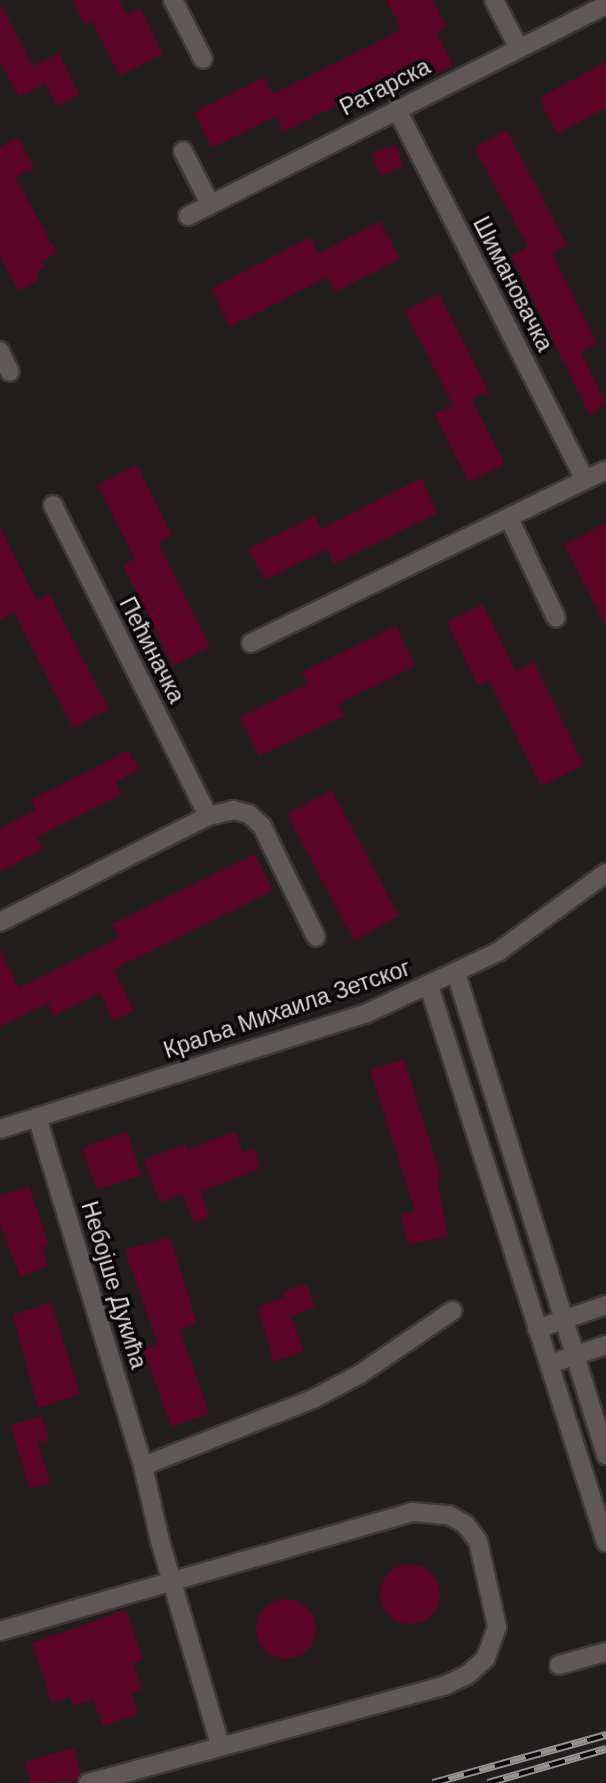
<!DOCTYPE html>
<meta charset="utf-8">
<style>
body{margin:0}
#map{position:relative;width:606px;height:1783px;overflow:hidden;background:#221e1d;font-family:"DM Sans",sans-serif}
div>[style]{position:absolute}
.building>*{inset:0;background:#5c0526}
.round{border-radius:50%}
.roads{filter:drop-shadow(2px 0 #3c3938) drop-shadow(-2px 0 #3c3938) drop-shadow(0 2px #3c3938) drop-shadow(0 -2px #3c3938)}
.minor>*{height:18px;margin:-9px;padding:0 9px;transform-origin:9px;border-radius:9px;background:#5e5958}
.rail>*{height:8px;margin-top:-4px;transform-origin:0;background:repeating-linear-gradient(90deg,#0a0808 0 16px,#969291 0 32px);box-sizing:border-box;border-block:2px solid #969291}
span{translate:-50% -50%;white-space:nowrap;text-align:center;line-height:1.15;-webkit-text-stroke:7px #0a0808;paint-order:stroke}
.street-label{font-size:23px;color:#d8d5d4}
</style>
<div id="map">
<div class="building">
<i style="clip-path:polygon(73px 0,119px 0,127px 15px,140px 8px,163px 54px,120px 76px,92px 21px,85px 25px)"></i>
<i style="clip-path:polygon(386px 0,433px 0,447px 27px,437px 32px,453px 66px,406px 87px,400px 74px,283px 132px,276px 116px,212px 148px,194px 112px,264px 77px,273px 94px,401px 30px)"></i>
<i style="clip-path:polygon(0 3px,33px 66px,59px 53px,79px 95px,56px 106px,45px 83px,19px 97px,0 62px)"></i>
<i style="clip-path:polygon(606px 62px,606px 108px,557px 134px,539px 98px)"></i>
<i style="clip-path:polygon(507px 130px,567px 246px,552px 253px,597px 343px,581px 352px,606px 403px,590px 416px,511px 256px,528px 247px,474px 147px)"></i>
<i style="clip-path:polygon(18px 137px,34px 168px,15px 177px,57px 253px,42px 261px,46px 267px,36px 272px,40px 279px,18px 291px,0 256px,0 147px)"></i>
<i style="clip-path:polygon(395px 145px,404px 166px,381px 176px,371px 154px)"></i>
<i style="clip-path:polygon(380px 221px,400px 259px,335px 292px,327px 277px,230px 327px,211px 289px,310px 237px,318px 254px)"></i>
<i style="clip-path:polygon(439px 294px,489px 392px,472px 400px,505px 464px,469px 482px,434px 414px,453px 405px,405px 311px)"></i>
<i style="clip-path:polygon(137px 465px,172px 535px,158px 543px,210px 647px,173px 666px,123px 565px,135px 559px,97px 485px)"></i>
<i style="clip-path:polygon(421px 478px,438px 513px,334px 564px,327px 549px,265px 580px,248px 549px,314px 516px,321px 529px)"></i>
<i style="clip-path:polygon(606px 523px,606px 626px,564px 545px)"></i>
<i style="clip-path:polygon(0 527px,37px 600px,49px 593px,109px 709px,73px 728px,14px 612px,0 620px)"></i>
<i style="clip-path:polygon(483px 604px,516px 671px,534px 662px,584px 765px,541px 786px,489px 680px,478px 686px,447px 622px)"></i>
<i style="clip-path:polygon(396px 626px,415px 666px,338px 704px,344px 716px,259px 756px,240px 717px,308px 684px,302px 672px)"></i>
<i style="clip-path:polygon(129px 750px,139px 770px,116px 782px,122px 794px,37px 837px,43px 849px,0 872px,0 828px,36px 810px,31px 800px)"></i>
<i style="clip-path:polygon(332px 790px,399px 916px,354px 941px,287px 814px)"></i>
<i style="clip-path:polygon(255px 854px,273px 891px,114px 969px,134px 1011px,113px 1021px,100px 993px,54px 1016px,48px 1003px,0 1027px,0 949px,19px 988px,119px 938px,112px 924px)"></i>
<i style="clip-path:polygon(404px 1059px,441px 1178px,437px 1179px,448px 1236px,407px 1245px,401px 1214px,415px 1211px,370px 1070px)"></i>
<i style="clip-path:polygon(235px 1131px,243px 1153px,253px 1148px,261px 1168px,200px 1192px,210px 1216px,194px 1223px,182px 1194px,160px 1203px,144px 1160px,186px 1144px,188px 1150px)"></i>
<i style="clip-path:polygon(127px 1132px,142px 1175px,97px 1190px,82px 1148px)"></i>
<i style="clip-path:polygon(29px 1186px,49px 1245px,42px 1248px,48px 1266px,20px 1277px,0 1224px,0 1196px)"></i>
<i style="clip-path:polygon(170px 1237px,197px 1323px,180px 1330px,209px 1414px,172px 1427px,143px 1350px,158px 1344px,127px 1257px,127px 1249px)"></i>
<i style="clip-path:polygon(306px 1283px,315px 1307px,291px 1316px,304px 1351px,273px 1362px,258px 1307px,285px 1297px,283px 1292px)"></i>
<i style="clip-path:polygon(51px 1302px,80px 1394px,38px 1408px,13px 1315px)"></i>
<i style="clip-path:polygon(41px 1416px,49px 1440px,38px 1443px,50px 1483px,30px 1489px,10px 1425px)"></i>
<i class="round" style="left:380px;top:1564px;width:60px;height:60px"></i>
<i class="round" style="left:256px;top:1599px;width:60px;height:60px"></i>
<i style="clip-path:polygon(126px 1610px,143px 1659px,133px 1663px,142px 1689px,131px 1693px,138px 1714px,103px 1726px,93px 1699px,73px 1706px,69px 1697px,52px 1703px,32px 1643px)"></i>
<i style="clip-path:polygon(74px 1748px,81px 1774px,77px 1781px,31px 1783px,25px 1762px)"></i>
</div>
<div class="roads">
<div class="minor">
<i style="left:173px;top:0;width:66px;rotate:63deg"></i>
<i style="left:494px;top:0;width:53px;rotate:62.9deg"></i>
<i style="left:183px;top:151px;width:59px;rotate:63deg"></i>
<i style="left:188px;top:216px;width:468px;rotate:-26.8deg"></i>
<i style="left:0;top:351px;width:23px;rotate:65deg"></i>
<i style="left:585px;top:480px;width:23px;rotate:-25deg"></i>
<i style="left:53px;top:505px;width:347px;rotate:63.5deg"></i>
<i style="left:509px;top:518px;width:110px;rotate:64.8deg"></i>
<i style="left:251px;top:643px;width:372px;rotate:-26deg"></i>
<i style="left:585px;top:480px;width:416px;rotate:-116.9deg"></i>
<i style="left:0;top:922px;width:233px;rotate:-27deg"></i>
<i style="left:208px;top:816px;width:26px;rotate:-13deg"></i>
<i style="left:233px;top:810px;width:16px;rotate:14deg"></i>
<i style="left:249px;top:814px;width:18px;rotate:43deg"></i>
<i style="left:262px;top:826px;width:123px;rotate:64.1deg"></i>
<i style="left:456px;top:973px;width:505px;rotate:72.71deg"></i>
<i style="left:429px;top:986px;width:584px;rotate:72.37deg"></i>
<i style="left:37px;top:1117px;width:365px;rotate:73.1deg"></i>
<i style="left:143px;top:1466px;width:77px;rotate:77.2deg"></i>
<i style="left:160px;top:1541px;width:213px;rotate:73.6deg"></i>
<i style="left:0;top:1129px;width:385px;rotate:-17.5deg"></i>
<i style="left:367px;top:1013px;width:145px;rotate:-25deg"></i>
<i style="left:498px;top:952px;width:134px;rotate:-36.2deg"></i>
<i style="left:537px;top:1329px;width:73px;rotate:-19.2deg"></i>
<i style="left:550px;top:1364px;width:59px;rotate:-18.7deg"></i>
<i style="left:143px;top:1466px;width:183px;rotate:-21.5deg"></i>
<i style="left:313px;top:1399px;width:53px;rotate:-28deg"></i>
<i style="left:360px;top:1374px;width:112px;rotate:-34.4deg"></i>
<i style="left:0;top:1631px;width:429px;rotate:-16.1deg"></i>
<i style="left:412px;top:1512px;width:37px;rotate:5deg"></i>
<i style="left:449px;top:1515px;width:20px;rotate:30deg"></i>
<i style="left:466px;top:1525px;width:20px;rotate:53deg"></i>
<i style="left:478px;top:1541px;width:88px;rotate:77.5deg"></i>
<i style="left:497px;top:1627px;width:33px;rotate:110deg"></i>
<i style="left:486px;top:1658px;width:25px;rotate:138deg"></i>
<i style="left:467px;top:1675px;width:26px;rotate:155deg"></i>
<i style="left:443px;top:1686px;width:368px;rotate:164.7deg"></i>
<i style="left:559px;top:1665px;width:49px;rotate:-15.5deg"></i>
</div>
</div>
<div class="rail">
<i style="left:433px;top:1783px;width:180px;rotate:-15.5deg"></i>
<i style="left:488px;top:1783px;width:123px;rotate:-16.1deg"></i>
</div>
<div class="street-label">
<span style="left:385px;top:87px;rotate:-27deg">Ратарска</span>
<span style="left:513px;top:284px;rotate:63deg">Шимановачка</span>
<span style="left:152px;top:650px;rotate:63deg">Пећиначка</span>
<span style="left:287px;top:1009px;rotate:-19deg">Краља Михаила Зетског</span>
<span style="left:114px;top:1285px;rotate:73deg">Небојше Дукића</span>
</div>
</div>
